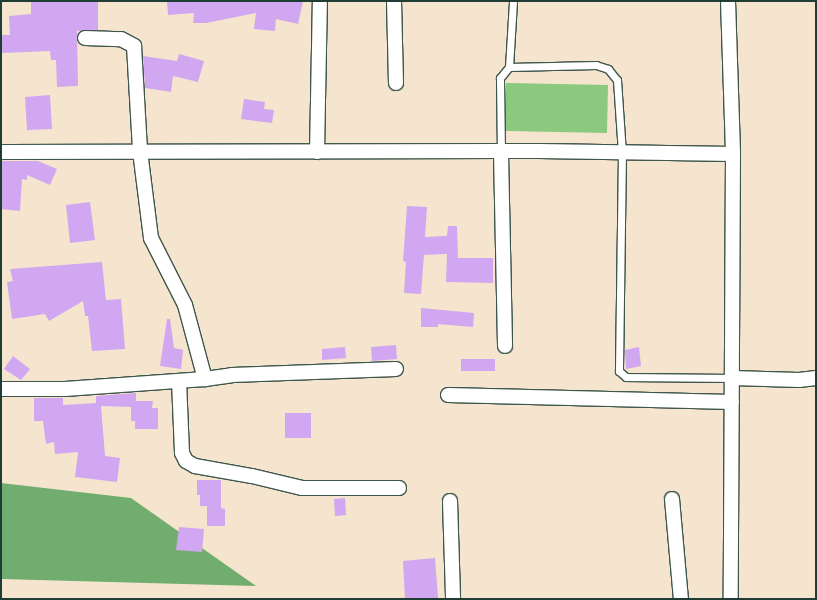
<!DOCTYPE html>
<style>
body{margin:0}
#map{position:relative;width:817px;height:600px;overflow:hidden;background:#f5e5ce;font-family:"Comic Neue",sans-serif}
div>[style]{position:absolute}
.green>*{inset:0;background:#8bc97f}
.forest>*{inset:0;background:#70ad6e}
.building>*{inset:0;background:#d0a7f0}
.roads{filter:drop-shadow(1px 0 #3f564b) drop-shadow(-1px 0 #3f564b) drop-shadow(0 1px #3f564b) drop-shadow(0 -1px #3f564b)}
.lane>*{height:7px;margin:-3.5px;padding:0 3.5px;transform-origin:3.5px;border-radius:3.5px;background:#fff}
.street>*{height:14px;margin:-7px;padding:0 7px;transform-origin:7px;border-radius:7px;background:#fff}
span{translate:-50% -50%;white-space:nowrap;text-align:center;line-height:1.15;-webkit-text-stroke:5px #fdfcf7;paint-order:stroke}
.frame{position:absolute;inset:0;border:2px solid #1f3d34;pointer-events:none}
</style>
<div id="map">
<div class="green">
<i style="clip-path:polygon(506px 83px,608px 85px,607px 133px,505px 131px)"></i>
</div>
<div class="forest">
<i style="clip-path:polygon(1px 483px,131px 498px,256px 586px,1px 579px)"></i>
</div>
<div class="building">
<i style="clip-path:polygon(31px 1px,98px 1px,98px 30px,77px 31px,78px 86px,57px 87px,56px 60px,51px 60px,50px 51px,1px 53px,1px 35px,10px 35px,9px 16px,31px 14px)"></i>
<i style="clip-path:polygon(167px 1px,303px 1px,298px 24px,276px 19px,275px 31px,254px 29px,256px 13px,206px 23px,193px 23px,194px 13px,168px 15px)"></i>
<i style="clip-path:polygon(179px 54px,204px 61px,198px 82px,173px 76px,171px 92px,145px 88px,143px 56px,177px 61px)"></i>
<i style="clip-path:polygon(50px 95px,52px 129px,27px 130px,25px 97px)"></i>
<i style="clip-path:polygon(244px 99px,265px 102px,264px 109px,274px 110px,272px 123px,241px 119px)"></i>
<i style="clip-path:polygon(1px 161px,38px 161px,57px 169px,50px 185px,27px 175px,27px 180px,22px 179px,20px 211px,1px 209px)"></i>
<i style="clip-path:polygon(90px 202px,95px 240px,70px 243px,66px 205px)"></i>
<i style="clip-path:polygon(407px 206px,427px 207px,425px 237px,447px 236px,448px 226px,457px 226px,458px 258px,493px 258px,493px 283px,446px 282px,447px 254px,424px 255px,421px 294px,404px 293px,406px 262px,403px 261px)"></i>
<i style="clip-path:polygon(102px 262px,106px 300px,121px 299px,125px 349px,92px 351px,88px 316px,85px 316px,83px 301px,49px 321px,45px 314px,12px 319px,7px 282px,13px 281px,10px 269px)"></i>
<i style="clip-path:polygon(421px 308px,474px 313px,473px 327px,438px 324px,438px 327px,421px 327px)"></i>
<i style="clip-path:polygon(167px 319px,170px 319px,174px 348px,183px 350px,181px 369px,160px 366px)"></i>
<i style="clip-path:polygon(396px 345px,397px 359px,372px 361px,371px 347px)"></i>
<i style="clip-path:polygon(345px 347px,346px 358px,322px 360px,322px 349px)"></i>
<i style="clip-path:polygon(639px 347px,641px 366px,626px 369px,625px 350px)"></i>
<i style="clip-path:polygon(13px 356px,30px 369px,21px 380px,4px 369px)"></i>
<i style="clip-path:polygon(461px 359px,495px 359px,495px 371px,461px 371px)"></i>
<i style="clip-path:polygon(136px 393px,136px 401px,153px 401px,152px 408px,158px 408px,158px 429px,135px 429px,135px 421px,131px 421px,131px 407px,101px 406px,105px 456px,120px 458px,117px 482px,75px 477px,78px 452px,55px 454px,54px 442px,46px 444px,43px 421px,34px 421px,34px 398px,63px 398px,63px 405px,96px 403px,96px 396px)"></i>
<i style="clip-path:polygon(285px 413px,311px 413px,311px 438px,285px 438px)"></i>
<i style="clip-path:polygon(197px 480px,221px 480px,221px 508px,225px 509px,225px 526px,207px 526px,207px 506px,200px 506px,200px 495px,197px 495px)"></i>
<i style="clip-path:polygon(345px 498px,346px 515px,335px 516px,334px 499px)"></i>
<i style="clip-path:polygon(179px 527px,204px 529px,202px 552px,176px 550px)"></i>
<i style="clip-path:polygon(435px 558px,438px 598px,405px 599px,403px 561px)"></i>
</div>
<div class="roads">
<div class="lane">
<i style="left:509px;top:67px;width:66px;rotate:-86.5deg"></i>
<i style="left:501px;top:152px;width:74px;rotate:-90.8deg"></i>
<i style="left:500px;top:78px;width:14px;rotate:-51deg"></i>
<i style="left:509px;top:67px;width:87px;rotate:-1.3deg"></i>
<i style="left:596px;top:65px;width:13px;rotate:18deg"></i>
<i style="left:608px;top:69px;width:14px;rotate:51deg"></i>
<i style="left:617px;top:80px;width:73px;rotate:86.1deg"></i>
<i style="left:622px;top:153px;width:218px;rotate:90.8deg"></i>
<i style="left:619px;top:371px;width:9px;rotate:41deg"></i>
<i style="left:626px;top:377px;width:106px;rotate:0.5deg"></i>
</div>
<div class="street">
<i style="left:394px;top:1px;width:82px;rotate:88.6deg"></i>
<i style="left:728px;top:1px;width:153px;rotate:88.1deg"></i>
<i style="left:733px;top:154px;width:445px;rotate:90.3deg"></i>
<i style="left:85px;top:38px;width:36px;rotate:2deg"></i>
<i style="left:121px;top:39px;width:15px;rotate:28deg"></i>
<i style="left:134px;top:46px;width:105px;rotate:86.7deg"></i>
<i style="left:140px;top:151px;width:88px;rotate:82.8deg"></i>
<i style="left:151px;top:238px;width:75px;rotate:63.1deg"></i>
<i style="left:185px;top:305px;width:77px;rotate:74.9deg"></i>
<i style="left:1px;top:152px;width:538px;rotate:-0.11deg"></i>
<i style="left:539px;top:151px;width:194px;rotate:0.9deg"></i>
<i style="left:317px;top:152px;width:151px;rotate:-88.9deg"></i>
<i style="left:501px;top:153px;width:193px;rotate:88.8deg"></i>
<i style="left:732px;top:378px;width:67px;rotate:1.7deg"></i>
<i style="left:799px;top:380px;width:17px;rotate:-7deg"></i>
<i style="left:179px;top:381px;width:72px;rotate:87.6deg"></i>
<i style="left:182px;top:453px;width:9px;rotate:63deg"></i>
<i style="left:186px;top:461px;width:10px;rotate:29deg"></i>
<i style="left:195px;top:466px;width:58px;rotate:10deg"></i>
<i style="left:252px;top:476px;width:51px;rotate:13.5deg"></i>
<i style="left:302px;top:488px;width:97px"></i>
<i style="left:1px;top:389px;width:64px"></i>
<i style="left:65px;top:389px;width:140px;rotate:-4.1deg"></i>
<i style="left:205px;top:379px;width:27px;rotate:-8deg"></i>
<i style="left:232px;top:375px;width:164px;rotate:-2.1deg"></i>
<i style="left:448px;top:395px;width:284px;rotate:1.4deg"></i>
<i style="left:672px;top:499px;width:100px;rotate:84.9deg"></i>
<i style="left:450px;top:501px;width:98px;rotate:88.2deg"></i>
</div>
</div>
<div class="frame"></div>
</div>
